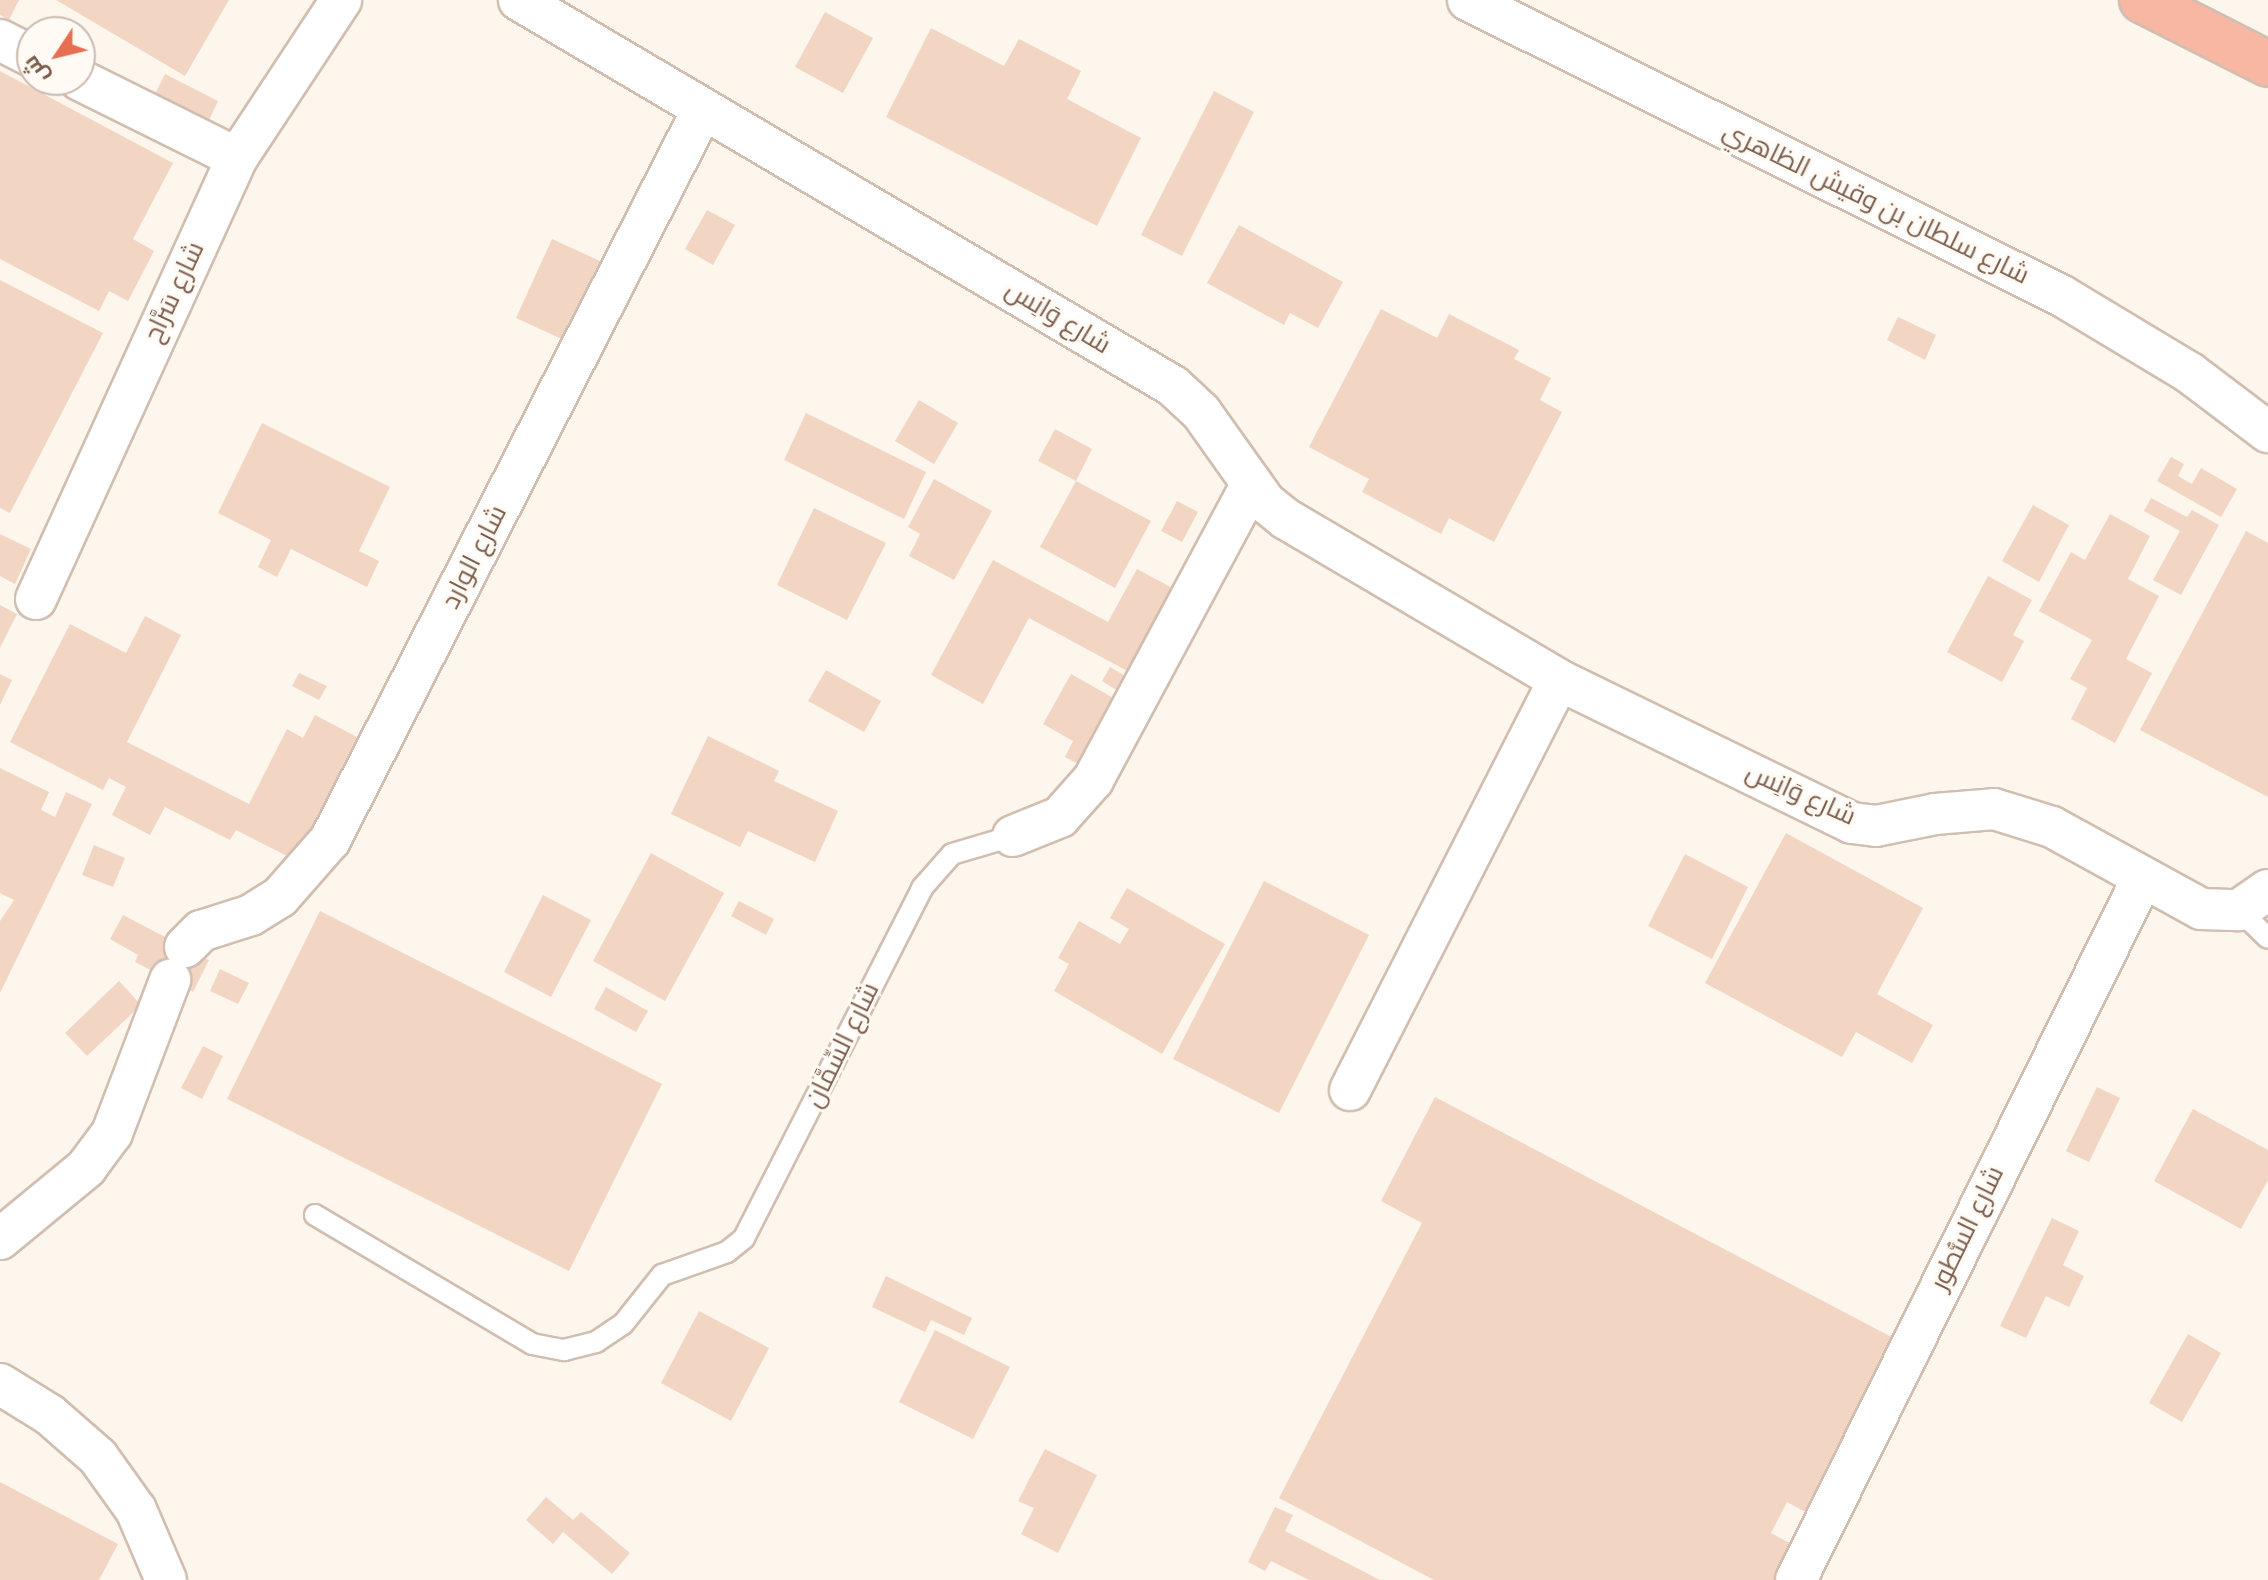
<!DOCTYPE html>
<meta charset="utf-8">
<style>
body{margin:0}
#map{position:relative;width:2268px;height:1580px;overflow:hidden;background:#fdf6ec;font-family:Overpass,Cairo,sans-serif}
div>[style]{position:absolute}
.building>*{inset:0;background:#f3d5c3}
.roads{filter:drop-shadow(2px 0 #d1beb0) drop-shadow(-2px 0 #d1beb0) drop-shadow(0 2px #d1beb0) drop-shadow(0 -2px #d1beb0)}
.lane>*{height:20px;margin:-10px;padding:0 10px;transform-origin:10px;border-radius:10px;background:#fff}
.street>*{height:40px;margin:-20px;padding:0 20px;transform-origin:20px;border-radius:20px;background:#fff}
.highway>*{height:44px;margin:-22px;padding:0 22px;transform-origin:22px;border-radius:22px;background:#f7b7a3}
span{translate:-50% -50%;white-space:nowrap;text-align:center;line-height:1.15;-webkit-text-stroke:6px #fffaf3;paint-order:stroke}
.street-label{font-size:26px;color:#7a5c4d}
.north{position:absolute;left:16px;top:16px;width:80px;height:80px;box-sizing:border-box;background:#fffaf3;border:2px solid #cabbb1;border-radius:50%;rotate:235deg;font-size:22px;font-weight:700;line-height:32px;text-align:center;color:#7a5c4d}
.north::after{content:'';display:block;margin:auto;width:28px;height:36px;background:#e76f51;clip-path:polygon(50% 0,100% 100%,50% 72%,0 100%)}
</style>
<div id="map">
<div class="building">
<i style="clip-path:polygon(0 0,19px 0,9px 20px,0 15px)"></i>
<i style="clip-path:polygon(56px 0,229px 0,185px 76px)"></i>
<i style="clip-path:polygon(825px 12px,873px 38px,843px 93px,795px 67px)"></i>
<i style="clip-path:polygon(931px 28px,1004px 66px,1019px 39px,1081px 71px,1067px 99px,1141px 138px,1097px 226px,886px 117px)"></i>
<i style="clip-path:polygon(0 71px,173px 163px,133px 239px,154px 251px,128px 301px,109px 291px,99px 311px,0 259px)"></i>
<i style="clip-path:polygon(165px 74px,218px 101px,209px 120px,155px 94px)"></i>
<i style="clip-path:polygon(1214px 91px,1254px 112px,1182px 256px,1141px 235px)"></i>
<i style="clip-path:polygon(707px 210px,735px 225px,713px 265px,685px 249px)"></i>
<i style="clip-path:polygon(1239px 225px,1343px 282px,1318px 328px,1290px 313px,1284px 325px,1207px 283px)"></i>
<i style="clip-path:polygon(552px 239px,600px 261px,564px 340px,516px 318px)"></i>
<i style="clip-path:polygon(0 280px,103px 333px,10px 513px,0 508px)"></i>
<i style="clip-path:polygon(1381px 309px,1437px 338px,1449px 314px,1519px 350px,1514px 359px,1551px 378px,1540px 400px,1562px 412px,1494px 542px,1449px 518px,1441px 534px,1362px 492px,1369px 479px,1309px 447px)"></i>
<i style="clip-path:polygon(1898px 317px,1936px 335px,1925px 360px,1887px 340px)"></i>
<i style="clip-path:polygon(919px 400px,958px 423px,934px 464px,895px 441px)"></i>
<i style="clip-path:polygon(806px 413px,926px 472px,904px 519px,784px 460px)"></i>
<i style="clip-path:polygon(262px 423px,390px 487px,359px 551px,379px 561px,367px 587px,291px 549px,277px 577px,258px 567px,271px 540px,218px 513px)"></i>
<i style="clip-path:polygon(1055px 429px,1092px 449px,1076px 481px,1038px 461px)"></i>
<i style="clip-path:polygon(2171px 457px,2184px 464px,2178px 476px,2192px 484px,2201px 468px,2237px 489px,2221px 517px,2157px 481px)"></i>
<i style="clip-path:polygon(934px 479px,992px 511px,954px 580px,909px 556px,920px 534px,908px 527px)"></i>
<i style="clip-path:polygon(1076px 481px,1151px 521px,1115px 588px,1040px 547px)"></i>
<i style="clip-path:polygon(2151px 498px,2187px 517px,2192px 510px,2219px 525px,2181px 595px,2153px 580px,2180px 531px,2144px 511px)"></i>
<i style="clip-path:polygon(1177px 501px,1198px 512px,1182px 542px,1161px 531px)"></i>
<i style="clip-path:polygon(2033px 505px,2069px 525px,2039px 582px,2002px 561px)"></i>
<i style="clip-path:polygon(814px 508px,886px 543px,847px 620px,777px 585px)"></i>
<i style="clip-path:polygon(2110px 514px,2150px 536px,2128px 579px,2159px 596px,2126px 659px,2152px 673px,2115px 743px,2071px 719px,2087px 688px,2070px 679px,2092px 640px,2039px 611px,2071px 552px,2085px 560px)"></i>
<i style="clip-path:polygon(2246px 531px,2268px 543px,2268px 797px,2140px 730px)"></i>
<i style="clip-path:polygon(0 534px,31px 549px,15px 584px,0 576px)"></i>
<i style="clip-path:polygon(993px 560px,1108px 622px,1137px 569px,1178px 591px,1133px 674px,1029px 618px,983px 704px,931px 675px)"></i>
<i style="clip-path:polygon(1988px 576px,2032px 600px,2013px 635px,2024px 641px,2002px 682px,1947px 652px)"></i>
<i style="clip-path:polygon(0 605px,17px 614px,0 648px)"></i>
<i style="clip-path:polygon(145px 616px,181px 635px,127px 742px,249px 804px,287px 729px,303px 738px,315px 715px,357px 737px,295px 860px,236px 830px,230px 840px,165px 807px,150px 835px,112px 815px,126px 787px,109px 778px,103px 790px,10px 742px,70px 624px,126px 653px)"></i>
<i style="clip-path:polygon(1110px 667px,1127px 677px,1118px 691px,1102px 681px)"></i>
<i style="clip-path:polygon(826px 670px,881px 701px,864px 732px,808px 701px)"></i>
<i style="clip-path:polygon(299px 673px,327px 686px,319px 700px,292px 686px)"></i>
<i style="clip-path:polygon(0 674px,12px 680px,0 705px)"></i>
<i style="clip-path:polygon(1071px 674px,1117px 700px,1080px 765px,1065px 757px,1073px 741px,1043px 724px)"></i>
<i style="clip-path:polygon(708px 736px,779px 771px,774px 781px,838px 811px,815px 862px,748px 831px,740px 847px,671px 814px)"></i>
<i style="clip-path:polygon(0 768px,49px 792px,41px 810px,55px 817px,66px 792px,92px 804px,0 993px,0 921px,14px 900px,0 893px)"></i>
<i style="clip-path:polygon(1786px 833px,1923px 908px,1877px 994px,1933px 1025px,1912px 1063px,1856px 1032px,1842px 1057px,1705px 983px)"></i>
<i style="clip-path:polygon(94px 845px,125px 858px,113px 887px,82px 875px)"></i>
<i style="clip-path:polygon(651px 853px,724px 893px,665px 1001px,593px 961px)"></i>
<i style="clip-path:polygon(1685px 854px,1748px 887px,1712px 959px,1648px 926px)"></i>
<i style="clip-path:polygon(1264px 881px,1369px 935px,1279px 1113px,1173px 1059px)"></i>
<i style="clip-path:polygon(1127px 888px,1225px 944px,1162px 1054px,1054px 991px,1069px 964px,1058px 958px,1079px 921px,1120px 944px,1129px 929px,1110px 918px)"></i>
<i style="clip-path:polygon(543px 895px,591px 920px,551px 997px,504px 972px)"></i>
<i style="clip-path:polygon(739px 901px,774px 919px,766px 935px,731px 916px)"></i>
<i style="clip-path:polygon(320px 911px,662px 1084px,569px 1271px,227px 1099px)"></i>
<i style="clip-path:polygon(123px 915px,209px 960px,193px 992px,135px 962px,138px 955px,110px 939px)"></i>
<i style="clip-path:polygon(220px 969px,249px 983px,238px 1004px,210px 991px)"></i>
<i style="clip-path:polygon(119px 981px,141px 1005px,87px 1056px,65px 1033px)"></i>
<i style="clip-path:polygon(606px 987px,648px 1011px,636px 1032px,594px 1009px)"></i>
<i style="clip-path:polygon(203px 1046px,223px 1056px,202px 1099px,181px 1088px)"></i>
<i style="clip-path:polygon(2097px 1087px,2120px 1098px,2089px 1162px,2066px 1151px)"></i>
<i style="clip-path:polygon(1435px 1097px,1899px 1341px,1809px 1514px,1787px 1502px,1771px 1533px,1795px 1546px,1778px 1580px,1434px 1580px,1279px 1498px,1422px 1223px,1381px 1201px)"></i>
<i style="clip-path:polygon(2193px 1109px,2268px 1150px,2268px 1180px,2241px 1229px,2154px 1181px)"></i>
<i style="clip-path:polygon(2052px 1218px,2079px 1231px,2063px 1265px,2084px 1276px,2069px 1307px,2046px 1296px,2026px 1338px,2000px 1326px)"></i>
<i style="clip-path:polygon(886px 1276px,972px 1318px,964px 1335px,931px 1320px,925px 1332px,872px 1307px)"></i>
<i style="clip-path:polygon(699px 1311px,769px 1348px,731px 1421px,661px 1383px)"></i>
<i style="clip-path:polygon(935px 1330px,1010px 1367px,973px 1439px,899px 1402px)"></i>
<i style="clip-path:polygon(2188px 1334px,2221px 1353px,2182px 1422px,2149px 1403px)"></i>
<i style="clip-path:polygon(1045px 1449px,1097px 1475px,1058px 1553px,1021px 1534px,1034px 1508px,1018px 1501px)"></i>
<i style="clip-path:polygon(0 1482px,118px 1544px,99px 1580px,0 1580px)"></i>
<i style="clip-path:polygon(546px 1497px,573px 1520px,581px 1512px,630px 1553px,612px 1574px,563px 1532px,553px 1544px,526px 1520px)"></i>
<i style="clip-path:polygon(1275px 1507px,1293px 1515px,1285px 1531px,1380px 1580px,1309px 1580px,1271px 1561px,1265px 1571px,1248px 1562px)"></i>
</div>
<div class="roads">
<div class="lane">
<i style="left:2239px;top:910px;width:40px;rotate:44deg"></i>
<i style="left:315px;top:1215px;width:252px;rotate:30.7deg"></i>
<i style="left:532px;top:1344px;width:33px;rotate:11deg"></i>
<i style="left:564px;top:1350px;width:33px;rotate:-14deg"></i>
<i style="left:596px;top:1342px;width:32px;rotate:-34deg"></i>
<i style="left:623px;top:1324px;width:63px;rotate:-51.5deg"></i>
<i style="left:662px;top:1275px;width:69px;rotate:-19.5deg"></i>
<i style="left:727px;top:1252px;width:22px;rotate:-39deg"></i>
<i style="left:744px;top:1238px;width:393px;rotate:-63deg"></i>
<i style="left:922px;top:888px;width:45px;rotate:-48.6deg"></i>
<i style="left:952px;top:854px;width:64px;rotate:-16.4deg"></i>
</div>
<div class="street">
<i style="left:519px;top:0;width:759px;rotate:30.55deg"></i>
<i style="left:1173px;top:386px;width:38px;rotate:43deg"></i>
<i style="left:1201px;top:412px;width:110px;rotate:54.6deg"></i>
<i style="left:1265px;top:502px;width:27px;rotate:39deg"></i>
<i style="left:1286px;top:519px;width:317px;rotate:30.5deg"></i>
<i style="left:1559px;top:680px;width:326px;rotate:26deg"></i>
<i style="left:1852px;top:823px;width:24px;rotate:7deg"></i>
<i style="left:1876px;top:826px;width:60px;rotate:-11.5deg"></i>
<i style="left:1935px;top:814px;width:59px;rotate:-4.8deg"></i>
<i style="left:1994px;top:809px;width:61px;rotate:17.2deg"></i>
<i style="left:2052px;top:827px;width:170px;rotate:28.8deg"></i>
<i style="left:2201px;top:909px;width:38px;rotate:2deg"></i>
<i style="left:2239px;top:910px;width:35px;rotate:-35deg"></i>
<i style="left:1468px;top:0;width:664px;rotate:26.49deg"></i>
<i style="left:2062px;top:296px;width:149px;rotate:31deg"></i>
<i style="left:2190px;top:373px;width:98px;rotate:37.1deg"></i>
<i style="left:0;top:40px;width:36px;rotate:27deg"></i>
<i style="left:80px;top:80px;width:175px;rotate:26.4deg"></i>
<i style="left:36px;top:599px;width:485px;rotate:-65.5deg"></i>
<i style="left:237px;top:158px;width:189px;rotate:-56.6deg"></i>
<i style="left:1013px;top:836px;width:51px;rotate:-22deg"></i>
<i style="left:1060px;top:817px;width:50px;rotate:-48.3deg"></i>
<i style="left:1093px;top:780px;width:336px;rotate:-61.8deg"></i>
<i style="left:185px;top:947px;width:23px;rotate:-45deg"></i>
<i style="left:201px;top:931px;width:52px;rotate:-17.7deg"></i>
<i style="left:251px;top:915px;width:34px;rotate:-32deg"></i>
<i style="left:280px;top:897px;width:76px;rotate:-48.7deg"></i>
<i style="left:330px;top:840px;width:821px;rotate:-62.97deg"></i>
<i style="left:1350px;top:1090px;width:460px;rotate:-63deg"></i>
<i style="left:0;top:1239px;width:112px;rotate:-39.5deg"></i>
<i style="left:86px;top:1168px;width:44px;rotate:-53.4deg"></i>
<i style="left:112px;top:1133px;width:164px;rotate:-69.2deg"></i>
<i style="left:0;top:1384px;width:59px;rotate:31.8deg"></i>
<i style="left:50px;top:1415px;width:64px;rotate:41.2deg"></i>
<i style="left:98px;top:1457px;width:65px;rotate:54.4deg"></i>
<i style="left:136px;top:1510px;width:76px;rotate:66.8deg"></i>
<i style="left:1796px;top:1580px;width:782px;rotate:-63.73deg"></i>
</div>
<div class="highway">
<i style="left:2142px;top:0;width:141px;rotate:26.9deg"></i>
</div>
</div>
<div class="street-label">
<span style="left:1875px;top:205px;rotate:26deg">شارع سلطان بن وقيش الظاهري</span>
<span style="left:176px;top:293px;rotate:-65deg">شارع سَرَّاح</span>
<span style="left:1057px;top:319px;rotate:31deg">شارع وَانِس</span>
<span style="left:476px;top:558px;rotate:-63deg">شارع الوارد</span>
<span style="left:1800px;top:796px;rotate:24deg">شارع وَانِس</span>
<span style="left:844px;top:1046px;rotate:-64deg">شارع السِّمَّان</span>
<span style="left:1969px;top:1229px;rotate:-64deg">شارع السُّطور</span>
</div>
<div class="north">ش</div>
</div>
